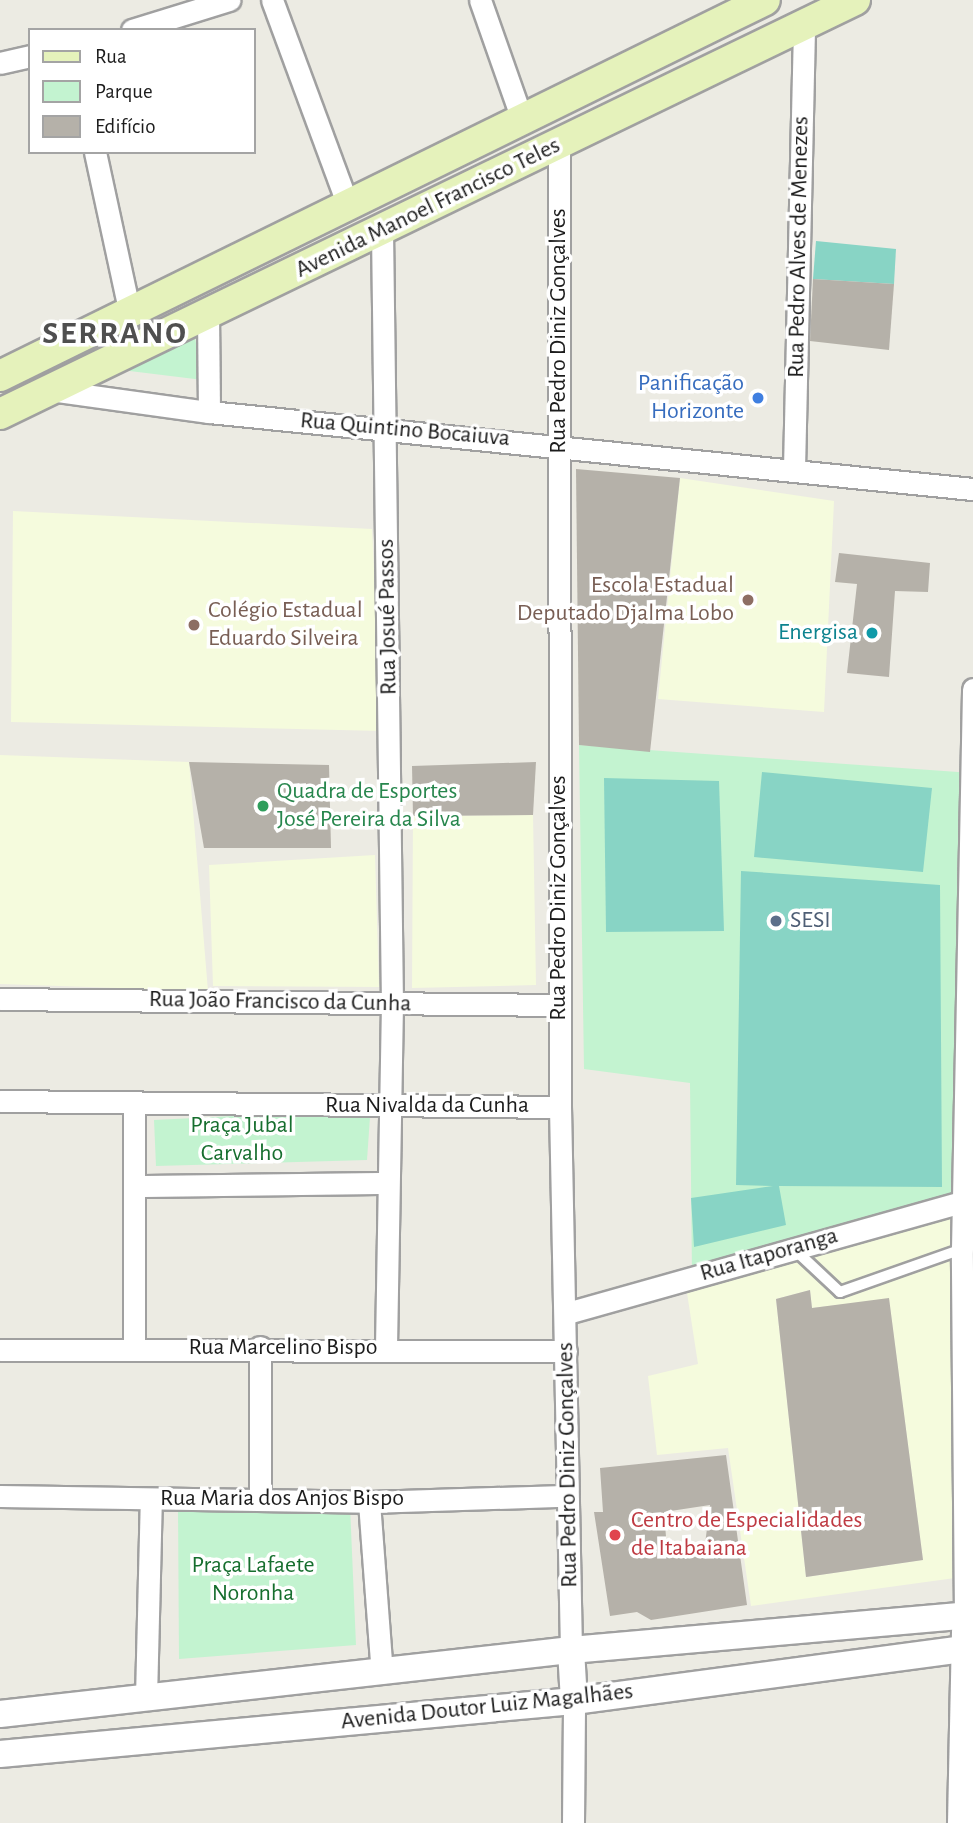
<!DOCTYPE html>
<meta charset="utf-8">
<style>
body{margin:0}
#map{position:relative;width:973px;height:1823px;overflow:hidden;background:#ecebe3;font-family:"Alegreya Sans",sans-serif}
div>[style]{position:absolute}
.education>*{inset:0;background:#f5fbdd}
.park>*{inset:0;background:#c3f3d0}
.pitch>*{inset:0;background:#88d4c5}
.building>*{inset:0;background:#b5b1a9}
.roads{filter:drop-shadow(2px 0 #a0a0a0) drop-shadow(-2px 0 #a0a0a0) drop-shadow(0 2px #a0a0a0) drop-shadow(0 -2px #a0a0a0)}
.service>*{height:10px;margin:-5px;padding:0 5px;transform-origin:5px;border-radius:5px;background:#fff}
.minor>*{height:21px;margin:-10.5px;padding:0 10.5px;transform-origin:10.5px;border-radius:10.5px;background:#fff}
.tertiary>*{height:26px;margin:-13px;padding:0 13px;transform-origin:13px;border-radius:13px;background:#fff}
.secondary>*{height:30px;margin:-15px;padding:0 15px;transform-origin:15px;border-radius:15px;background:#e5f2bb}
.dots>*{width:19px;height:19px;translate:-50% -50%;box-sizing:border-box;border:4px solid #fff;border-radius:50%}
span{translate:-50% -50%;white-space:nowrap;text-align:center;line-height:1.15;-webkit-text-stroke:7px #fff;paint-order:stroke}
.street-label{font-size:24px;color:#1c1c1c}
.shop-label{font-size:24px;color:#366cbe}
.right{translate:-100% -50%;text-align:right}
.education-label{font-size:24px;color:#785e54}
.left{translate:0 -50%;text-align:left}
.culture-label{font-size:24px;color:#0d838f}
.leisure-label{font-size:24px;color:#27864d}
.service-label{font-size:24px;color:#4e5e75}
.park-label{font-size:24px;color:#166e2e}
.health-label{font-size:24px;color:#be3a42}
.district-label{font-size:32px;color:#4f4f4f;font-weight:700;letter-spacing:2px}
.legend{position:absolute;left:28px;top:28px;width:228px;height:126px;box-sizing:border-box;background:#fff;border:2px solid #a4a4a4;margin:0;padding:9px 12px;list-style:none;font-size:21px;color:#1c1c1c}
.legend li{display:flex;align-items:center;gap:14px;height:35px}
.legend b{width:35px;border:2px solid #a4a4a4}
</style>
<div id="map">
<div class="education">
<i style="clip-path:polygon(680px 478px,834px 501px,824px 712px,658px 699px)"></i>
<i style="clip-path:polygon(13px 511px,372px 529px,382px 731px,11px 722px)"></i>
<i style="clip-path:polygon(0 755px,189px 762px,208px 991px,0 984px)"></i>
<i style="clip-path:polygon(533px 815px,536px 985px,412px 988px,413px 816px)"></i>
<i style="clip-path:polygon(375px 855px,379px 987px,213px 986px,209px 865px)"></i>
<i style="clip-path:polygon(evenodd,963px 1214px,955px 1578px,751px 1606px,728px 1448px,657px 1455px,648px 1376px,698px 1364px,687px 1293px,963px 1214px,810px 1290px,812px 1308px,889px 1299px,923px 1560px,806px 1577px,776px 1299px,810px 1290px)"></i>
</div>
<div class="park">
<i style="clip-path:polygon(192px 322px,203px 380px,97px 367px)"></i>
<i style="clip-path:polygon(579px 745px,972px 773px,965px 1201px,692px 1276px,690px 1083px,584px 1069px)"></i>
<i style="clip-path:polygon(255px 1115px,370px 1117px,367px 1160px,156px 1166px,154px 1120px)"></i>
<i style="clip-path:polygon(350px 1506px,356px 1645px,179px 1659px,178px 1508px)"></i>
</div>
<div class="pitch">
<i style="clip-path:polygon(816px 241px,896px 249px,894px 284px,813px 279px)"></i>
<i style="clip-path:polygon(762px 772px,932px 788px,923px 872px,754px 857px)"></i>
<i style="clip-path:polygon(604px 778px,719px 781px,724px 931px,606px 932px)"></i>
<i style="clip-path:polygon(741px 871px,940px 885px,942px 1187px,779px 1186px,786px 1225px,694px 1247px,691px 1198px,773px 1186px,736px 1185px)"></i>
</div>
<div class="building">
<i style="clip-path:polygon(813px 279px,894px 284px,889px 350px,810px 341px)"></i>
<i style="clip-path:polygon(576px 469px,680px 478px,650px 752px,579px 745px)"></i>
<i style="clip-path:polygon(839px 553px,930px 563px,928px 592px,895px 591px,889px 677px,847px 673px,857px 584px,835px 582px)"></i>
<i style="clip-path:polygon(189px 762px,329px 765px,331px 848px,204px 848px)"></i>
<i style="clip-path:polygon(536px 762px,533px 815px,413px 816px,412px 766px)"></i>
<i style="clip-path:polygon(810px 1290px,812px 1308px,889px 1298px,923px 1560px,806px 1577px,776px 1299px)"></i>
<i style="clip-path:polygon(evenodd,726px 1455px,747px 1605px,651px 1620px,637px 1612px,610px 1616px,594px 1512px,603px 1512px,600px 1468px,726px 1455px,710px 1505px,705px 1544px,667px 1549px,664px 1512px,710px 1505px)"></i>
</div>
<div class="roads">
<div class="service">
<i style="left:794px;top:1249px;width:63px;rotate:43.1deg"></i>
<i style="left:840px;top:1292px;width:129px;rotate:-19.4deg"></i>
</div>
<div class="minor">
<i style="left:272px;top:0;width:219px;rotate:69.7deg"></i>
<i style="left:480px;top:0;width:126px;rotate:70.6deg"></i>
<i style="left:132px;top:30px;width:102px;rotate:-17.2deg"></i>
<i style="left:0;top:63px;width:31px;rotate:-13deg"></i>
<i style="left:559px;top:145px;width:962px;rotate:89.94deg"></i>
<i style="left:560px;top:1107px;width:543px;rotate:88.84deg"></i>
<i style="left:95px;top:152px;width:166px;rotate:77.8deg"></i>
<i style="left:382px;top:230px;width:773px;rotate:89.26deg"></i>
<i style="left:392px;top:1003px;width:344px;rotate:91deg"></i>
<i style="left:208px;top:315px;width:97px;rotate:89.4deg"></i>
<i style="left:50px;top:390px;width:161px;rotate:7.9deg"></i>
<i style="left:209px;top:412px;width:768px;rotate:5.76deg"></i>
<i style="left:794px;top:469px;width:444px;rotate:-88.7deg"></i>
<i style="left:0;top:999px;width:559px;rotate:0.61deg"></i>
<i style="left:0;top:1101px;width:560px;rotate:0.61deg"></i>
<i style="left:134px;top:1105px;width:245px;rotate:90deg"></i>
<i style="left:135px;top:1186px;width:253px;rotate:-0.7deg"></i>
<i style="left:567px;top:1313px;width:422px;rotate:-15.7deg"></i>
<i style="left:260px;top:1347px;width:153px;rotate:90deg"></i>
<i style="left:0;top:1350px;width:566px;rotate:0.1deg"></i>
<i style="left:0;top:1496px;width:369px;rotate:0.9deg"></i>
<i style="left:369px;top:1502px;width:195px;rotate:-1.8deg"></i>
<i style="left:369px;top:1502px;width:171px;rotate:85.7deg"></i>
<i style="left:965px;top:1615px;width:366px;rotate:-90.5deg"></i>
<i style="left:962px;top:1249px;width:560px;rotate:-88.87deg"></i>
<i style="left:146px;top:1698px;width:199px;rotate:-88.6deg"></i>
<i style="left:573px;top:1823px;width:122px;rotate:-89.5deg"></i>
</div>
<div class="tertiary">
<i style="left:571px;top:1650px;width:51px;rotate:86.6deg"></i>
<i style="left:0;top:1714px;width:575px;rotate:-6.4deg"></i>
<i style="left:571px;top:1650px;width:404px;rotate:-5deg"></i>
<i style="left:0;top:1754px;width:576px;rotate:-5.28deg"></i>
<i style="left:574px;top:1701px;width:403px;rotate:-7.6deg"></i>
<i style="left:961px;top:1823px;width:192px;rotate:-88.8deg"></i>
</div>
<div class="secondary">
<i style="left:0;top:376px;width:852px;rotate:-26.17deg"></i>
<i style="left:0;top:414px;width:950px;rotate:-25.84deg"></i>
</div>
</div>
<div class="dots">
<i style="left:758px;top:398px;background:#3f7fe0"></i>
<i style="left:748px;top:600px;background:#8d6e63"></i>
<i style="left:194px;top:625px;background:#8d6e63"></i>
<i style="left:872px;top:633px;background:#0f9aa8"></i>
<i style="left:263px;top:806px;background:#2e9e5b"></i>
<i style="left:776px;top:921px;background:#5c6f8a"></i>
<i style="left:615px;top:1535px;background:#e0444e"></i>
</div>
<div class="street-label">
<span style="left:428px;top:208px;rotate:-26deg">Avenida Manoel Francisco Teles</span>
<span style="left:799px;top:247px;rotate:-89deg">Rua Pedro Alves de Menezes</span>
<span style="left:559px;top:331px;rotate:-90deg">Rua Pedro Diniz Gonçalves</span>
<span style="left:405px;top:430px;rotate:5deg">Rua Quintino Bocaiuva</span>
<span style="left:388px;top:617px;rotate:-91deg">Rua Josué Passos</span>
<span style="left:559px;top:898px;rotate:-90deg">Rua Pedro Diniz Gonçalves</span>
<span style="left:280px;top:1002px;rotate:1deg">Rua João Francisco da Cunha</span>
<span style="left:427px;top:1106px">Rua Nivalda da Cunha</span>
<span style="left:769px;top:1255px;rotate:-16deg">Rua Itaporanga</span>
<span style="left:283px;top:1348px">Rua Marcelino Bispo</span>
<span style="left:568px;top:1465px;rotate:-91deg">Rua Pedro Diniz Gonçalves</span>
<span style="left:282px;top:1499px">Rua Maria dos Anjos Bispo</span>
<span style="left:487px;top:1707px;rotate:-6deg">Avenida Doutor Luiz Magalhães</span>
</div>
<div class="shop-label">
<span class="right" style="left:744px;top:398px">Panificação<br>Horizonte</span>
</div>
<div class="education-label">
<span class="right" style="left:734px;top:600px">Escola Estadual<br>Deputado Djalma Lobo</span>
<span class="left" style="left:208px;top:625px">Colégio Estadual<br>Eduardo Silveira</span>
</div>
<div class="culture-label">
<span class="right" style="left:858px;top:633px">Energisa</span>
</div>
<div class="leisure-label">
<span class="left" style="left:277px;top:806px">Quadra de Esportes<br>José Pereira da Silva</span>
</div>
<div class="service-label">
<span class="left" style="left:790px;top:921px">SESI</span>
</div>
<div class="park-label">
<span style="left:242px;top:1140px">Praça Jubal<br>Carvalho</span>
<span style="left:253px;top:1580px">Praça Lafaete<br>Noronha</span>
</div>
<div class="health-label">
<span class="left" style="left:631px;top:1535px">Centro de Especialidades<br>de Itabaiana</span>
</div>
<div class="district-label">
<span style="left:115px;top:333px">SERRANO</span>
</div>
<ul class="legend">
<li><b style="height:9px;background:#e5f2bb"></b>Rua</li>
<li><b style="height:19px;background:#c3f3d0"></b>Parque</li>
<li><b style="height:19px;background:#b5b1a9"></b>Edifício</li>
</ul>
</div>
